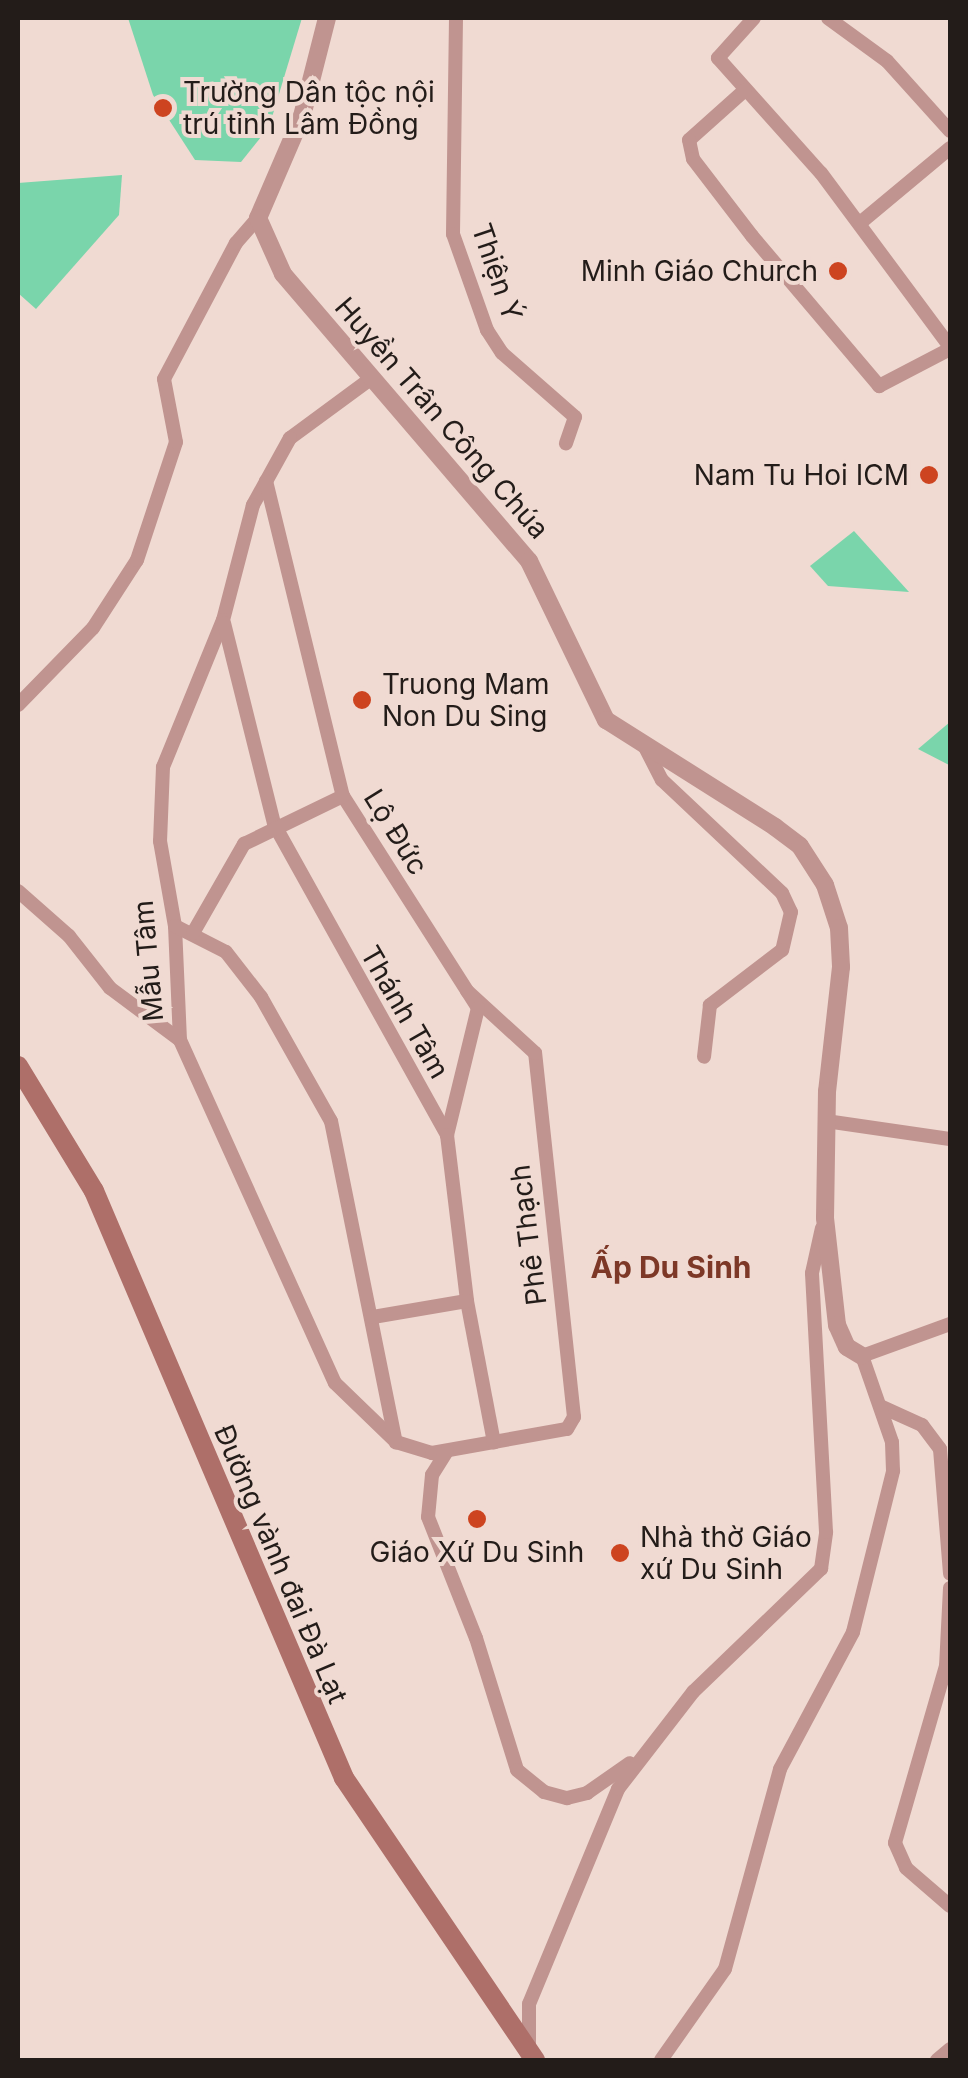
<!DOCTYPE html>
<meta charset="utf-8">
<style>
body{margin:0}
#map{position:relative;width:968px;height:2078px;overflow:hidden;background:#f0dad2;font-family:Inter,sans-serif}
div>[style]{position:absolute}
.green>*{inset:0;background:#7ad5ab}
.minor>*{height:14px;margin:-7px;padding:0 7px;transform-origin:7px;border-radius:7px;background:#c09490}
.tertiary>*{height:18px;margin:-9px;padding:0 9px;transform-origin:9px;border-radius:9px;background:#c09490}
.secondary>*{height:20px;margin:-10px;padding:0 10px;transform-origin:10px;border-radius:10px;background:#ae6f69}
.dots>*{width:28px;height:28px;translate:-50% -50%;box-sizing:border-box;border:5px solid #f0dad2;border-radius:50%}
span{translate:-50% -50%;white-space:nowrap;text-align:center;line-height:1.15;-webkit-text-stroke:8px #f0dad2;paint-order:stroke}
.poi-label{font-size:28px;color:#231c19}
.left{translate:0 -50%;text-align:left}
.right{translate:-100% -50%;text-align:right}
.street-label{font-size:28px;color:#231c19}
.neighbourhood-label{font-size:30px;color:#7d3827;font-weight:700}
.frame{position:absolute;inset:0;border:20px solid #231c19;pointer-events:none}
</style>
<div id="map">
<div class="green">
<i style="clip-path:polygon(128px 18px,302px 18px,269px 127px,241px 162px,195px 160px,153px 95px)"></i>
<i style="clip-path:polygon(122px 175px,119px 215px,36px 309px,18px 293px,18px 183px)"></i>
<i style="clip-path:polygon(854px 531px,909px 592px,828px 586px,810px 566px)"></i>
<i style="clip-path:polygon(950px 722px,950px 764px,949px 765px,918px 749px)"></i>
</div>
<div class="minor">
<i style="left:456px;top:18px;width:216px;rotate:90.8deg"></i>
<i style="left:453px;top:234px;width:102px;rotate:70.5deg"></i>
<i style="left:487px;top:330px;width:27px;rotate:57deg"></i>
<i style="left:502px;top:353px;width:97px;rotate:41.2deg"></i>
<i style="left:575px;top:417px;width:28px;rotate:109deg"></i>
<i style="left:754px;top:18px;width:54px;rotate:132deg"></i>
<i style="left:718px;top:58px;width:154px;rotate:48.2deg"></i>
<i style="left:821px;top:173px;width:217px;rotate:53.4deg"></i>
<i style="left:828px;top:18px;width:73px;rotate:36.1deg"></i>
<i style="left:887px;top:61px;width:94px;rotate:48deg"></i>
<i style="left:745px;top:90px;width:75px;rotate:138.2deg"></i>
<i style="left:689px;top:140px;width:19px;rotate:78deg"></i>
<i style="left:693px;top:159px;width:97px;rotate:52.5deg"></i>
<i style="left:752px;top:236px;width:197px;rotate:49.7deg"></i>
<i style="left:879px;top:386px;width:80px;rotate:-27.5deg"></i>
<i style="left:860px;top:223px;width:117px;rotate:-39.8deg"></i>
<i style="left:369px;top:380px;width:98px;rotate:143.7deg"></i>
<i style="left:290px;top:438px;width:77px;rotate:118.9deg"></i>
<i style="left:253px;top:505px;width:119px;rotate:104.6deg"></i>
<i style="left:223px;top:620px;width:159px;rotate:112.2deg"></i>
<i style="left:163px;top:767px;width:74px;rotate:92.3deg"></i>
<i style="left:160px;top:841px;width:86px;rotate:80deg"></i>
<i style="left:175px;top:926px;width:114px;rotate:87.5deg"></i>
<i style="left:180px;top:1040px;width:376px;rotate:65.7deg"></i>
<i style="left:335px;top:1383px;width:85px;rotate:44deg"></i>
<i style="left:396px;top:1442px;width:38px;rotate:17deg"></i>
<i style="left:432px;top:1453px;width:137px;rotate:-10.1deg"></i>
<i style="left:567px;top:1429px;width:14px;rotate:-60deg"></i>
<i style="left:574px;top:1417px;width:366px;rotate:-96.1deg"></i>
<i style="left:535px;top:1053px;width:92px;rotate:-137.6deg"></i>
<i style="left:266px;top:481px;width:324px;rotate:76.3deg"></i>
<i style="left:343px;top:796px;width:251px;rotate:57.5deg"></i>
<i style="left:478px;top:1008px;width:131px;rotate:103.7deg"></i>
<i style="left:224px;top:623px;width:207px;rotate:76deg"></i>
<i style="left:274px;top:824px;width:356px;rotate:60.9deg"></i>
<i style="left:447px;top:1135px;width:167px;rotate:83.1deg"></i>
<i style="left:467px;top:1301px;width:144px;rotate:79.2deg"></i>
<i style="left:18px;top:705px;width:107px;rotate:-45.8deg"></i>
<i style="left:93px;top:628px;width:81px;rotate:-57.1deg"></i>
<i style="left:137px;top:560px;width:124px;rotate:-71.7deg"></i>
<i style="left:176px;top:442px;width:64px;rotate:-100.8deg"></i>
<i style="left:164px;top:379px;width:154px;rotate:-62.1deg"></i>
<i style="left:236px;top:243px;width:33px;rotate:-49deg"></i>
<i style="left:646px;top:749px;width:35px;rotate:63deg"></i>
<i style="left:662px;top:780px;width:165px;rotate:43.3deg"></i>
<i style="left:782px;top:893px;width:21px;rotate:65deg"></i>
<i style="left:791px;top:912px;width:39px;rotate:103deg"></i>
<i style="left:782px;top:950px;width:91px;rotate:142.6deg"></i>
<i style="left:710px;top:1005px;width:52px;rotate:96.6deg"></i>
<i style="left:18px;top:891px;width:68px;rotate:41.4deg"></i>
<i style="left:69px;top:936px;width:66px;rotate:51.7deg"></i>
<i style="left:110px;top:988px;width:87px;rotate:36.6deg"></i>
<i style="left:175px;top:926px;width:57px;rotate:27deg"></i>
<i style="left:226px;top:952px;width:57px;rotate:52.1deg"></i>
<i style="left:261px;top:997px;width:142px;rotate:60.6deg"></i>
<i style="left:331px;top:1121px;width:328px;rotate:78.6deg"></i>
<i style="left:193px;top:933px;width:103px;rotate:-60.2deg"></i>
<i style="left:244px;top:844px;width:110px;rotate:-25.9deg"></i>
<i style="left:826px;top:1121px;width:125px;rotate:8.3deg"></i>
<i style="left:373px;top:1317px;width:95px;rotate:-9.7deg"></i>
<i style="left:882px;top:1407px;width:44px;rotate:24.2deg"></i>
<i style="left:922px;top:1425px;width:30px;rotate:53deg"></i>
<i style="left:940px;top:1449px;width:125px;rotate:85.4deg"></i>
<i style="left:447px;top:1451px;width:28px;rotate:122deg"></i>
<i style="left:432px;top:1475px;width:42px;rotate:95.4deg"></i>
<i style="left:428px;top:1517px;width:130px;rotate:68.4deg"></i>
<i style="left:476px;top:1638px;width:138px;rotate:72.7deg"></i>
<i style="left:517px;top:1770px;width:35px;rotate:39deg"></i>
<i style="left:544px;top:1792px;width:24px;rotate:15deg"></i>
<i style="left:567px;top:1798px;width:21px;rotate:-14deg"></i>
<i style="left:587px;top:1793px;width:52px;rotate:-34.9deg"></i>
<i style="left:950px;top:1588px;width:78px;rotate:92.9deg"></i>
<i style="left:946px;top:1666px;width:184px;rotate:106.1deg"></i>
<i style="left:895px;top:1843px;width:27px;rotate:66deg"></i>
<i style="left:906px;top:1868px;width:58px;rotate:40.8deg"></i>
<i style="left:529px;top:2046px;width:42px;rotate:-90deg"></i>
<i style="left:529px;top:2004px;width:233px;rotate:-67.5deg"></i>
<i style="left:618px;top:1789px;width:123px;rotate:-52.3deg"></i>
<i style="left:693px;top:1692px;width:178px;rotate:-43.9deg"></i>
<i style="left:821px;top:1569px;width:37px;rotate:-82deg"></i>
<i style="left:826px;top:1532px;width:259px;rotate:-93.1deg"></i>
<i style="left:812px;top:1273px;width:46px;rotate:-77.5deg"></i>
<i style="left:661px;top:2060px;width:111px;rotate:-54.9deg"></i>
<i style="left:725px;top:1969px;width:207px;rotate:-74.6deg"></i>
<i style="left:780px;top:1769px;width:155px;rotate:-61.9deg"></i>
<i style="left:853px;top:1632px;width:166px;rotate:-76deg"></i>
<i style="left:893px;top:1471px;width:29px;rotate:-92deg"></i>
<i style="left:892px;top:1442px;width:91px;rotate:-109.2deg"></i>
<i style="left:862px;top:1356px;width:94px;rotate:-20deg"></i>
<i style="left:937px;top:2060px;width:17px;rotate:-40deg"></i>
</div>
<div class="tertiary">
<i style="left:327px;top:18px;width:101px;rotate:104.3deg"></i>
<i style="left:302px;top:116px;width:111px;rotate:113.3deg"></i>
<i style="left:258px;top:218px;width:61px;rotate:65.9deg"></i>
<i style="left:283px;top:274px;width:378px;rotate:49.4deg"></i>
<i style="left:529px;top:561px;width:177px;rotate:64.2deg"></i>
<i style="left:606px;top:720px;width:200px;rotate:32.3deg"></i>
<i style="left:775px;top:827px;width:31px;rotate:37deg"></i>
<i style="left:800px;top:846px;width:46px;rotate:57.3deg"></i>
<i style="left:825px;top:885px;width:45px;rotate:72deg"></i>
<i style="left:839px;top:928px;width:39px;rotate:87deg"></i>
<i style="left:841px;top:967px;width:125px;rotate:96.4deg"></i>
<i style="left:827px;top:1091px;width:127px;rotate:90.9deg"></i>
<i style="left:825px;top:1218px;width:108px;rotate:83.6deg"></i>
<i style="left:837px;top:1325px;width:24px;rotate:66deg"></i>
<i style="left:847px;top:1347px;width:17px;rotate:31deg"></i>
</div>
<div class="secondary">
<i style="left:18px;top:1066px;width:146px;rotate:58.7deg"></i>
<i style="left:94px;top:1191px;width:638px;rotate:66.93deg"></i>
<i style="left:344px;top:1778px;width:341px;rotate:55.9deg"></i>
</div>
<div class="dots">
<i style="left:163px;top:108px;background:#cd4420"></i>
<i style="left:838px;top:271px;background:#cd4420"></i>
<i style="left:929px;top:475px;background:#cd4420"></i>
<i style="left:362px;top:700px;background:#cd4420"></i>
<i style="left:477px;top:1519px;background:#cd4420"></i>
<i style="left:620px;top:1553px;background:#cd4420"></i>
</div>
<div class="poi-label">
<span class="left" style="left:183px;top:108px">Trường Dân tộc nội<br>trú tỉnh Lâm Đồng</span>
<span class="right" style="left:818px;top:271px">Minh Giáo Church</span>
<span class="right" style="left:909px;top:475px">Nam Tu Hoi ICM</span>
<span class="left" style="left:382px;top:700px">Truong Mam<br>Non Du Sing</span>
<span class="left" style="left:640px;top:1553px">Nhà thờ Giáo<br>xứ Du Sinh</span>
<span style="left:477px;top:1552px">Giáo Xứ Du Sinh</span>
</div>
<div class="street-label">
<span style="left:497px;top:272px;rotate:71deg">Thiện Ý</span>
<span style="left:442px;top:418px;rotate:49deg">Huyền Trân Công Chúa</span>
<span style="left:396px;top:832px;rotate:58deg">Lộ Đức</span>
<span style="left:148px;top:961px;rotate:-95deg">Mẫu Tâm</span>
<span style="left:405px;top:1012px;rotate:60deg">Thánh Tâm</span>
<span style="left:528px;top:1235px;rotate:-97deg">Phê Thạch</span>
<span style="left:281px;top:1564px;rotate:67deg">Đường vành đai Đà Lạt</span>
</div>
<div class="neighbourhood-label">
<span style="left:671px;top:1267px">Ấp Du Sinh</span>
</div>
<div class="frame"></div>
</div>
